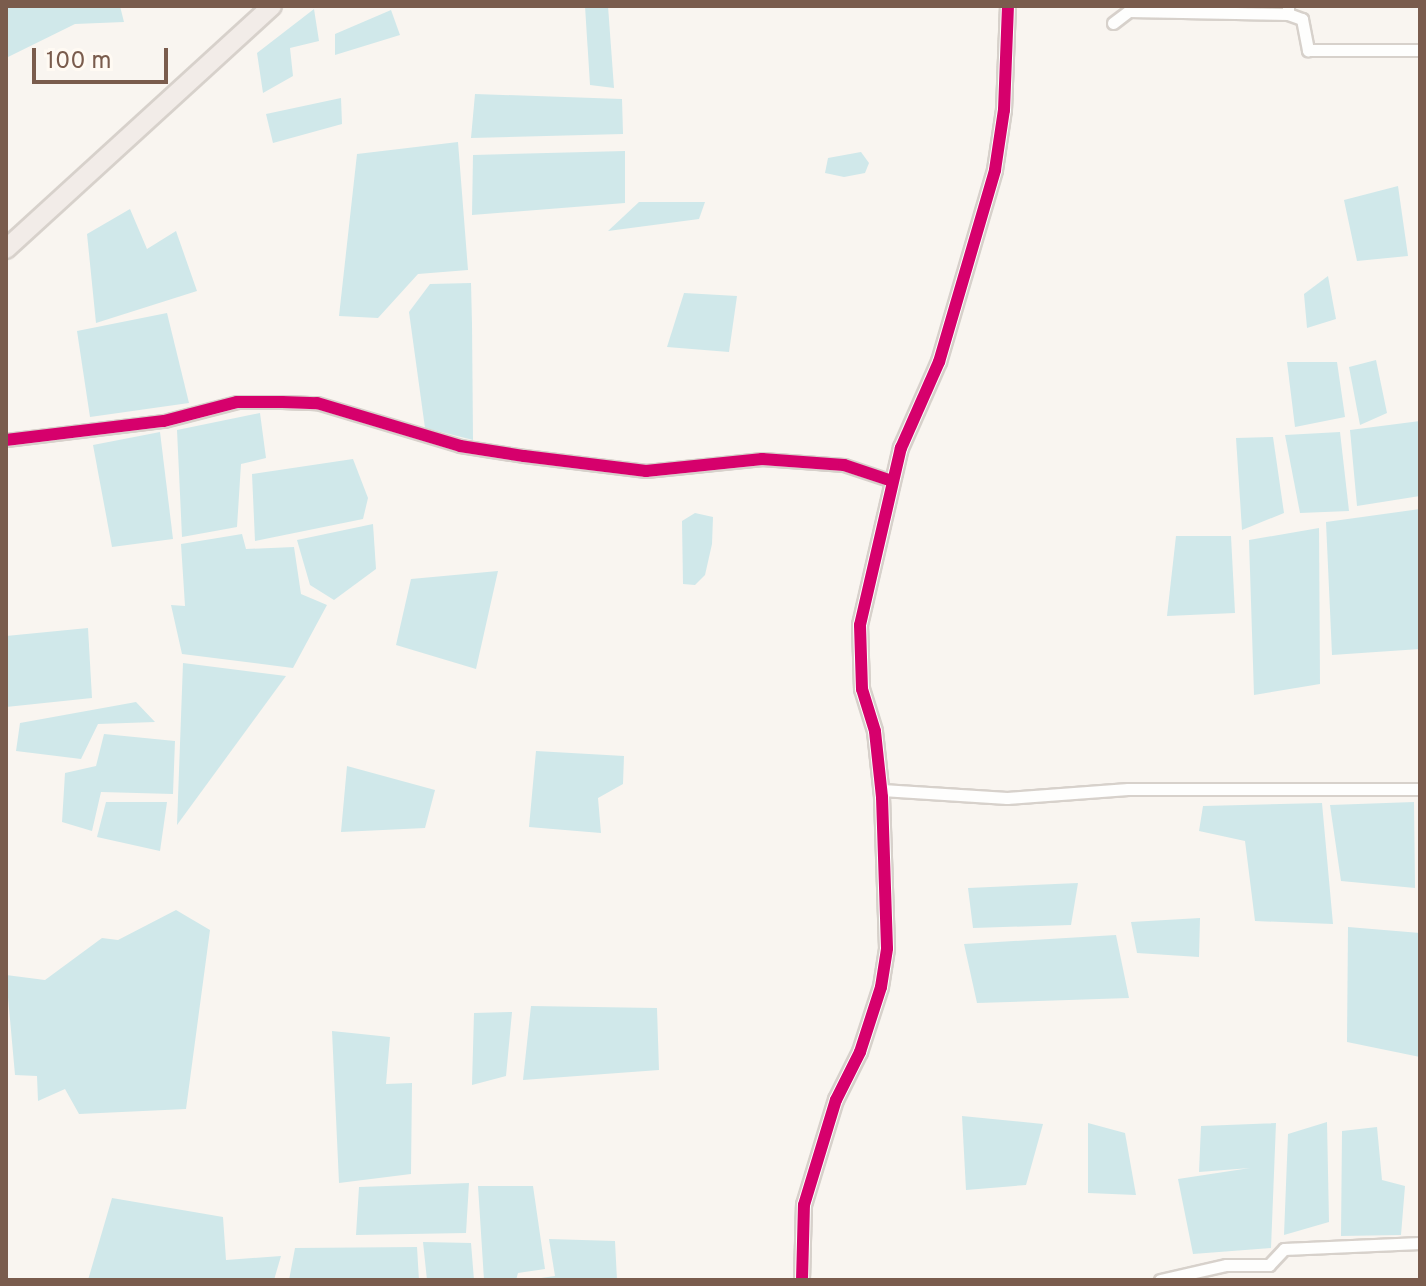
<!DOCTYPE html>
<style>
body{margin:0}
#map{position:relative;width:1426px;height:1286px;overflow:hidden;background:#f9f5f0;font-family:Overpass,sans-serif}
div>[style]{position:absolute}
.water>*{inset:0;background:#d0e8ea}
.roads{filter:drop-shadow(2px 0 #d7d1cb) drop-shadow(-2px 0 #d7d1cb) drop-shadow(0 2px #d7d1cb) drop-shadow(0 -2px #d7d1cb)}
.minor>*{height:11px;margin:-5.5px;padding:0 5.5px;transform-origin:5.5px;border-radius:5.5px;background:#fefefd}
.tertiary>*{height:14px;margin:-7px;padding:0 7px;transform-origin:7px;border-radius:7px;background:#fefefd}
.trunk>*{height:18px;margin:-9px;padding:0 9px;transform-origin:9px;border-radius:9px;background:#f2ece8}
.cycleway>*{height:12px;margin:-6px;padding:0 6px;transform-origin:6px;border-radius:6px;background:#d6006c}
span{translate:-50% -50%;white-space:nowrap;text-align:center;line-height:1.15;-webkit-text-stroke:7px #fffaf3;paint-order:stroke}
.frame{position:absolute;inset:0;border:8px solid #7a5c4d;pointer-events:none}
.scale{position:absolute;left:32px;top:48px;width:136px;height:36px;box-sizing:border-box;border:4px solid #7a5c4d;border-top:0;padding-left:10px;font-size:24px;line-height:28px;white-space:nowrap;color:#7a5c4d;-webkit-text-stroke:6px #fffaf3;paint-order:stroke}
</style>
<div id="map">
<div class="water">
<i style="clip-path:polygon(6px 6px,120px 6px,124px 22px,75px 24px,6px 58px)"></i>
<i style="clip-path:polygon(585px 6px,608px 6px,614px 88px,590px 85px)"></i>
<i style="clip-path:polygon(314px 9px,319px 41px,290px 48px,293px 76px,263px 93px,257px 53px)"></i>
<i style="clip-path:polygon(391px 10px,400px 35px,335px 55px,335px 34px)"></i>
<i style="clip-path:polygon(475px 94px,622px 99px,623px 134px,471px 138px)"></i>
<i style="clip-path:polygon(341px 98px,342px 124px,273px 143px,266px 114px)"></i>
<i style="clip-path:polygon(458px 142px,468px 270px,418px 274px,378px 318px,339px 316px,357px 154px)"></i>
<i style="clip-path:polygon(625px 151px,625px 203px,472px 215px,473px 155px)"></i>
<i style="clip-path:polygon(861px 152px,869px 163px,865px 173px,844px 177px,825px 173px,828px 158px)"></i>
<i style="clip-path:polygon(1398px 186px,1408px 256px,1357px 261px,1344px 200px)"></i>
<i style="clip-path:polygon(639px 202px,705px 202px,699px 219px,608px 231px)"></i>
<i style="clip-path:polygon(130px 209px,147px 249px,176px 231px,197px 291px,96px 323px,87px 234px)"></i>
<i style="clip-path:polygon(1328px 276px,1336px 319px,1307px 328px,1304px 294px)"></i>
<i style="clip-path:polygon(471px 283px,472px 324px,473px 440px,425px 428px,409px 312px,430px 284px)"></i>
<i style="clip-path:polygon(684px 293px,737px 296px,729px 352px,667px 347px)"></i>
<i style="clip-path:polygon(167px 313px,189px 403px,90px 417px,77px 331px)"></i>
<i style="clip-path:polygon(1376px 360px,1387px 413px,1360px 425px,1349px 367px)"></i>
<i style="clip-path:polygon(1287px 362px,1337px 362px,1345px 417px,1295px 427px)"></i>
<i style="clip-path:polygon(260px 413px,266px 458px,241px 464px,237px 527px,182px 537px,177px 430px)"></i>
<i style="clip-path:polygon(1420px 421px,1420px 496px,1357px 506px,1350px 430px)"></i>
<i style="clip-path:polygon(160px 432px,173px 539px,112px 547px,93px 445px)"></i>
<i style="clip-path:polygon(1340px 432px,1349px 511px,1300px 513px,1285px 435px)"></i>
<i style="clip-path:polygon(1273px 437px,1284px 513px,1242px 530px,1236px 438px)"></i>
<i style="clip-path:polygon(353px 459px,368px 498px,363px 519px,255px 541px,252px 474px)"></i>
<i style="clip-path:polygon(1420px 509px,1420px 649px,1332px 655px,1326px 522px)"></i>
<i style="clip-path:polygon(695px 513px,713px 517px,712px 544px,705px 575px,695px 585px,683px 584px,682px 521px)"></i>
<i style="clip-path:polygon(373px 524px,376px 569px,334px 600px,310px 585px,297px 540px)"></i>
<i style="clip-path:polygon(1319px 528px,1320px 684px,1254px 695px,1249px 540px)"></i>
<i style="clip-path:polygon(242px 534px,246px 549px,294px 547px,301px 594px,327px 605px,293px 668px,182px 654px,171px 605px,185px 606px,181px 544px)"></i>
<i style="clip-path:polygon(1176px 536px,1231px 536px,1235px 613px,1167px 616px)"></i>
<i style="clip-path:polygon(498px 571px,476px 669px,396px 645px,411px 579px)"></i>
<i style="clip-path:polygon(88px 628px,92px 698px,6px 707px,6px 636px)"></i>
<i style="clip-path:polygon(183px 663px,286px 676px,177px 825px)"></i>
<i style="clip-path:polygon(136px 702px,155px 722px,98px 724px,81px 759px,16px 751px,20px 723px)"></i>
<i style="clip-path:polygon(104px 734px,175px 741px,173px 794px,101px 792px,92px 831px,62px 822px,65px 773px,96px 766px)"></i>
<i style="clip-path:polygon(536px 751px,624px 756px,623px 784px,598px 798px,601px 833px,529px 827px)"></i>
<i style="clip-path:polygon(347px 766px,435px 790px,425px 828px,341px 832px)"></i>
<i style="clip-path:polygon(106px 802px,167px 802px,160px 851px,97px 837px)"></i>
<i style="clip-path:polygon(1414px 802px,1415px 888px,1341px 881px,1330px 805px)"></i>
<i style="clip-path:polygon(1322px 803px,1333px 924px,1255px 921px,1245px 841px,1199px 831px,1203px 806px)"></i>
<i style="clip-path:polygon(1078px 883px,1071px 925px,973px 928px,968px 888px)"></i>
<i style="clip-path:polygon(176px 910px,210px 930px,186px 1109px,79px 1114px,65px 1089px,38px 1101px,37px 1076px,15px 1075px,6px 975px,45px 980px,102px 938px,118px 940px)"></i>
<i style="clip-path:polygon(1200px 918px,1199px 957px,1137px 953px,1131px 922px)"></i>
<i style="clip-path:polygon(1348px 927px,1420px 933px,1420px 1057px,1347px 1042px)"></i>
<i style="clip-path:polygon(1116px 935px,1129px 998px,977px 1003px,964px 944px)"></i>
<i style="clip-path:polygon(531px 1006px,657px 1008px,659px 1070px,523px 1080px)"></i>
<i style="clip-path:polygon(512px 1012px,506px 1076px,472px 1085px,474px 1013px)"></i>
<i style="clip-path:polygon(332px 1031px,390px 1037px,386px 1084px,412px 1083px,411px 1174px,339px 1183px)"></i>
<i style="clip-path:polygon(962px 1116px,1043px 1124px,1026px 1185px,966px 1190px)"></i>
<i style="clip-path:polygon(1327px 1122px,1329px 1222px,1284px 1235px,1288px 1134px)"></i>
<i style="clip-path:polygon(1088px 1123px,1125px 1133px,1136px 1195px,1088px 1193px)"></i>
<i style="clip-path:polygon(1276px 1123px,1271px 1248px,1193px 1254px,1178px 1179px,1250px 1168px,1199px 1172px,1201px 1126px)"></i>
<i style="clip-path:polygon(1377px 1127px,1382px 1180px,1405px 1186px,1401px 1235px,1341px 1236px,1342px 1131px)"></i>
<i style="clip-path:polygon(469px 1183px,466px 1233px,356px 1235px,359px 1187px)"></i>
<i style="clip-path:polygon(478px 1186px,533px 1186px,545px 1269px,518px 1273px,516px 1280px,484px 1280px)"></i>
<i style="clip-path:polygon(112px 1198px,223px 1217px,226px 1260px,281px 1256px,274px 1280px,88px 1280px)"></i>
<i style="clip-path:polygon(549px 1239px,615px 1241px,617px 1280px,527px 1280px,555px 1276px)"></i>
<i style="clip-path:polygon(423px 1242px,471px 1243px,474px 1280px,427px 1280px)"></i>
<i style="clip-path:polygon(417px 1247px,419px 1280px,289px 1280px,295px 1248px)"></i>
</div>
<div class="roads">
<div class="minor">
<i style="left:1288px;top:6px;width:8px;rotate:90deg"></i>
<i style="left:1288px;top:14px;width:15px;rotate:20deg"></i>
<i style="left:1302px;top:19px;width:32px;rotate:79deg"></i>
<i style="left:1308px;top:50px;width:112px"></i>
<i style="left:1113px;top:23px;width:20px;rotate:-37deg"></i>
<i style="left:1129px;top:11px;width:159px;rotate:1.1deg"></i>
<i style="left:6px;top:440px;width:159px;rotate:-6.9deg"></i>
<i style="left:164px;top:421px;width:75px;rotate:-14.6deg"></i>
<i style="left:237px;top:402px;width:45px"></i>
<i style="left:282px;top:402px;width:35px;rotate:2deg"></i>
<i style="left:317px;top:403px;width:149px;rotate:16.7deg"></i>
<i style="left:460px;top:446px;width:65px;rotate:8.9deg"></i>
<i style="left:524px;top:456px;width:123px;rotate:7deg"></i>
<i style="left:646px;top:471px;width:117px;rotate:-5.9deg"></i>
<i style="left:762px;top:459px;width:82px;rotate:4.2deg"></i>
<i style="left:844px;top:465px;width:51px;rotate:18.4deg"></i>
<i style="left:882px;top:790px;width:125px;rotate:3.7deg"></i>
<i style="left:1007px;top:798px;width:121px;rotate:-4.3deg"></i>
<i style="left:1128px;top:789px;width:292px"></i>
<i style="left:1160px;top:1280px;width:68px;rotate:-12.8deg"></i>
<i style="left:1226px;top:1265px;width:43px"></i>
<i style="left:1269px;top:1265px;width:22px;rotate:-47deg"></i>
<i style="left:1284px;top:1249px;width:136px;rotate:-2.5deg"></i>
</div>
<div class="tertiary">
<i style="left:802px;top:1280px;width:75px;rotate:-88.5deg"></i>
<i style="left:804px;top:1205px;width:110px;rotate:-73.1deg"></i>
<i style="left:836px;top:1100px;width:54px;rotate:-63.4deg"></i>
<i style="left:860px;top:1052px;width:68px;rotate:-72.1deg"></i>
<i style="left:881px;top:987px;width:39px;rotate:-81deg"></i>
<i style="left:887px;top:948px;width:151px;rotate:-91.9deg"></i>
<i style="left:882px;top:797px;width:66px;rotate:-96.1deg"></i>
<i style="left:875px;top:731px;width:44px;rotate:-107.2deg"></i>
<i style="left:862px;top:689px;width:64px;rotate:-91.8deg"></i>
<i style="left:860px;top:625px;width:182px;rotate:-77deg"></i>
<i style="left:901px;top:448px;width:94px;rotate:-66.2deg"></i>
<i style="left:939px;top:362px;width:200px;rotate:-73.7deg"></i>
<i style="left:995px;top:170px;width:61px;rotate:-81.5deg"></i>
<i style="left:1004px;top:110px;width:104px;rotate:-87.8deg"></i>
</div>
<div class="trunk">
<i style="left:6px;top:249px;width:360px;rotate:-42.4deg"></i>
</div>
</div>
<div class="cycleway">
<i style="left:6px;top:440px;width:159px;rotate:-6.9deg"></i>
<i style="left:164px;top:421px;width:75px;rotate:-14.6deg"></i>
<i style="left:237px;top:402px;width:45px"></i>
<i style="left:282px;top:402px;width:35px;rotate:2deg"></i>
<i style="left:317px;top:403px;width:149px;rotate:16.7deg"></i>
<i style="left:460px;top:446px;width:65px;rotate:8.9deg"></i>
<i style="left:524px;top:456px;width:123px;rotate:7deg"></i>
<i style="left:646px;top:471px;width:117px;rotate:-5.9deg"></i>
<i style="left:762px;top:459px;width:82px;rotate:4.2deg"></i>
<i style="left:844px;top:465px;width:51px;rotate:18.4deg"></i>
<i style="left:802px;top:1280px;width:75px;rotate:-88.5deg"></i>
<i style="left:804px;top:1205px;width:110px;rotate:-73.1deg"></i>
<i style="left:836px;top:1100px;width:54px;rotate:-63.4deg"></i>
<i style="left:860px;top:1052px;width:68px;rotate:-72.1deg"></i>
<i style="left:881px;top:987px;width:39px;rotate:-81deg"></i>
<i style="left:887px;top:948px;width:151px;rotate:-91.9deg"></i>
<i style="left:882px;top:797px;width:66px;rotate:-96.1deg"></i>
<i style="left:875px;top:731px;width:44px;rotate:-107.2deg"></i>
<i style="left:862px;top:689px;width:64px;rotate:-91.8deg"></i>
<i style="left:860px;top:625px;width:182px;rotate:-77deg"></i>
<i style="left:901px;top:448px;width:94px;rotate:-66.2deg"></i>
<i style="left:939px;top:362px;width:200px;rotate:-73.7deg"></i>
<i style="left:995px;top:170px;width:61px;rotate:-81.5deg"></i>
<i style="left:1004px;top:110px;width:104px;rotate:-87.8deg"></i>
</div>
<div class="frame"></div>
<div class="scale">100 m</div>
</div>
